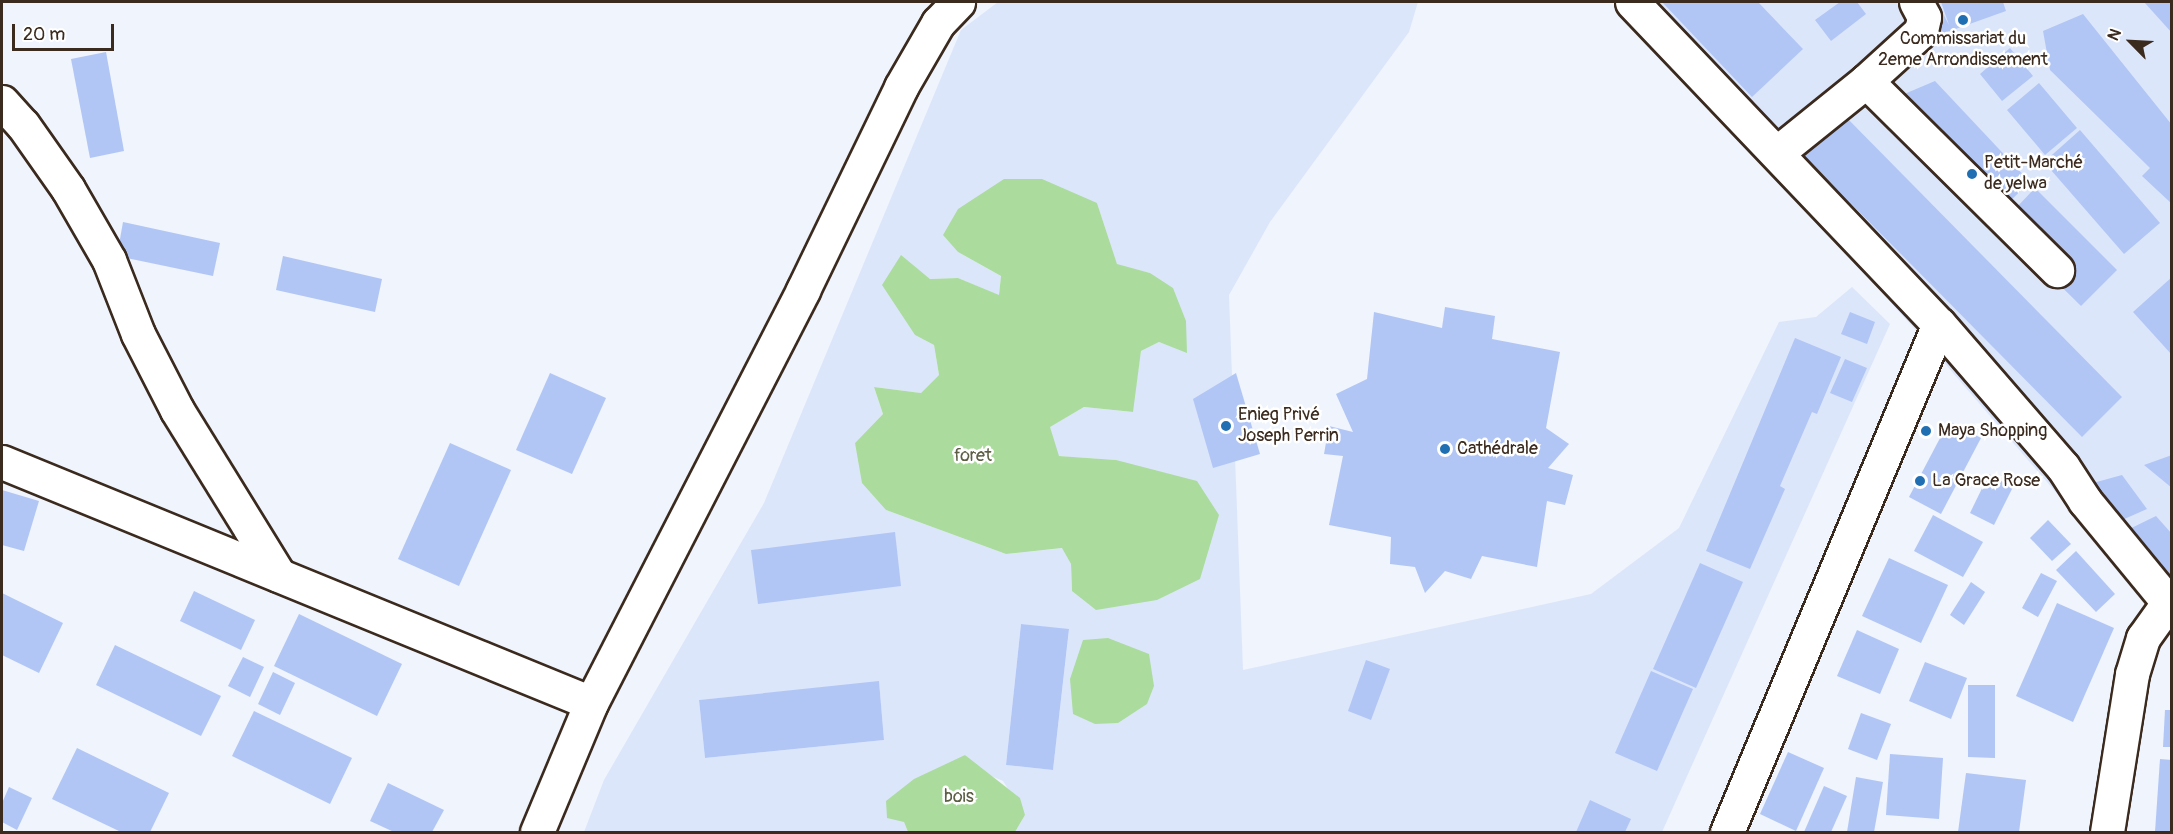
<!DOCTYPE html>
<meta charset="utf-8">
<style>
body{margin:0}
#map{position:relative;width:2173px;height:834px;overflow:hidden;background:#eff4fd;font-family:Pangolin,sans-serif}
div>[style]{position:absolute}
.built>*{inset:0;background:#dce6fb}
.green>*{inset:0;background:#abdc9d}
.building>*{inset:0;background:#b1c6f5}
.roads{filter:drop-shadow(2px 0 #3b2a1e) drop-shadow(-2px 0 #3b2a1e) drop-shadow(0 2px #3b2a1e) drop-shadow(0 -2px #3b2a1e)}
.street>*{height:33px;margin:-16.5px;padding:0 16.5px;transform-origin:16.5px;border-radius:16.5px;background:#fff}
.dots>*{width:16px;height:16px;translate:-50% -50%;box-sizing:border-box;border:3px solid #fff;border-radius:50%}
span{translate:-50% -50%;white-space:nowrap;text-align:center;line-height:1.15;-webkit-text-stroke:5px #fff;paint-order:stroke}
.poi-label{font-size:18px;color:#3b2a1e}
.left{translate:0 -50%;text-align:left}
.park-label{font-size:18px;color:#5d5f44}
.frame{position:absolute;inset:0;border:3px solid #3b2a1e;pointer-events:none}
.north{position:absolute;left:2101px;top:12px;width:60px;height:60px;-webkit-text-stroke:4px #fff;paint-order:stroke;rotate:294deg;font-size:16px;font-weight:700;line-height:24px;text-align:center;color:#3b2a1e}
.north::after{content:'';display:block;margin:auto;width:21px;height:27px;background:#3b2a1e;clip-path:polygon(50% 0,100% 100%,50% 72%,0 100%)}
.scale{position:absolute;left:12px;top:24px;width:102px;height:27px;box-sizing:border-box;border:3px solid #3b2a1e;border-top:0;padding-left:8px;font-size:18px;line-height:21px;white-space:nowrap;color:#3b2a1e;-webkit-text-stroke:4px #fff;paint-order:stroke}
</style>
<div id="map">
<div class="built">
<i style="clip-path:polygon(evenodd,998px 2px,1418px 2px,1409px 32px,1270px 222px,1229px 295px,1243px 670px,1591px 594px,1679px 528px,1779px 322px,1816px 317px,1852px 287px,1890px 324px,1662px 832px,1015px 832px,1025px 815px,1003px 781px,984px 773px,965px 755px,904px 822px,908px 832px,584px 832px,604px 780px,764px 503px,961px 30px,998px 2px,1097px 203px,1117px 265px,1150px 273px,1187px 352px,1159px 342px,1141px 351px,1132px 412px,1084px 407px,1049px 427px,1058px 456px,1116px 460px,1072px 591px,1071px 564px,1063px 548px,1006px 554px,886px 510px,855px 443px,883px 414px,874px 387px,921px 393px,939px 375px,934px 345px,915px 335px,900px 256px,930px 279px,958px 278px,999px 296px,1001px 276px,958px 252px,1097px 203px,998px 2px,1021px 624px,1069px 630px,1053px 770px,1006px 765px,1021px 624px,998px 2px,879px 682px,884px 740px,705px 758px,699px 700px,879px 682px)"></i>
<i style="clip-path:polygon(1617px 2px,2171px 2px,2171px 626px,1923px 338px)"></i>
</div>
<div class="green">
<i style="clip-path:polygon(1004px 179px,1042px 179px,1097px 203px,1117px 264px,1150px 273px,1173px 288px,1186px 321px,1187px 353px,1159px 342px,1141px 351px,1133px 412px,1084px 407px,1050px 427px,1059px 456px,1116px 460px,1197px 481px,1219px 515px,1200px 579px,1157px 600px,1096px 610px,1072px 591px,1071px 564px,1062px 548px,1006px 554px,886px 510px,862px 483px,855px 443px,883px 414px,874px 387px,921px 393px,939px 375px,934px 345px,915px 335px,882px 285px,901px 255px,930px 279px,958px 278px,999px 295px,1001px 276px,958px 252px,943px 235px,958px 209px)"></i>
<i style="clip-path:polygon(1108px 638px,1149px 654px,1154px 686px,1147px 704px,1118px 723px,1095px 724px,1073px 714px,1070px 679px,1083px 640px)"></i>
<i style="clip-path:polygon(965px 755px,1020px 798px,1025px 815px,1015px 832px,908px 832px,904px 822px,887px 818px,886px 801px,914px 779px)"></i>
</div>
<div class="building">
<i style="clip-path:polygon(1662px 2px,1758px 2px,1803px 49px,1752px 97px)"></i>
<i style="clip-path:polygon(1840px 2px,1857px 2px,1866px 14px,1831px 41px,1815px 20px)"></i>
<i style="clip-path:polygon(1937px 2px,1949px 25px,1941px 2px,2003px 2px,2006px 11px,1922px 41px,1917px 11px)"></i>
<i style="clip-path:polygon(2144px 2px,2172px 2px,2172px 33px)"></i>
<i style="clip-path:polygon(2083px 14px,2172px 125px,2172px 204px,2142px 176px,2150px 168px,2050px 70px,2043px 31px)"></i>
<i style="clip-path:polygon(2010px 48px,2033px 76px,2002px 101px,1980px 74px)"></i>
<i style="clip-path:polygon(106px 52px,124px 151px,90px 158px,71px 59px)"></i>
<i style="clip-path:polygon(1935px 81px,2030px 182px,1989px 221px,1883px 103px)"></i>
<i style="clip-path:polygon(2039px 83px,2077px 128px,2045px 155px,2007px 110px)"></i>
<i style="clip-path:polygon(1842px 113px,2122px 397px,2082px 437px,1801px 153px)"></i>
<i style="clip-path:polygon(2080px 130px,2160px 223px,2124px 254px,2044px 162px)"></i>
<i style="clip-path:polygon(2035px 188px,2117px 270px,2081px 306px,2008px 234px,2016px 208px)"></i>
<i style="clip-path:polygon(123px 222px,220px 243px,213px 276px,117px 256px)"></i>
<i style="clip-path:polygon(283px 256px,382px 279px,375px 312px,276px 290px)"></i>
<i style="clip-path:polygon(2172px 277px,2172px 355px,2133px 312px)"></i>
<i style="clip-path:polygon(1445px 307px,1495px 316px,1492px 339px,1560px 352px,1546px 428px,1569px 444px,1548px 468px,1573px 475px,1565px 505px,1547px 501px,1537px 567px,1482px 556px,1471px 579px,1445px 571px,1425px 593px,1415px 567px,1390px 564px,1391px 537px,1329px 525px,1343px 456px,1324px 454px,1329px 426px,1353px 432px,1336px 394px,1367px 379px,1374px 312px,1442px 328px)"></i>
<i style="clip-path:polygon(1850px 312px,1875px 322px,1867px 344px,1841px 334px)"></i>
<i style="clip-path:polygon(1795px 338px,1841px 357px,1817px 414px,1812px 412px,1780px 486px,1785px 489px,1750px 569px,1706px 551px)"></i>
<i style="clip-path:polygon(1845px 359px,1867px 368px,1852px 402px,1830px 393px)"></i>
<i style="clip-path:polygon(550px 373px,606px 398px,572px 474px,516px 450px)"></i>
<i style="clip-path:polygon(1236px 373px,1260px 454px,1213px 468px,1193px 399px)"></i>
<i style="clip-path:polygon(1949px 421px,1981px 438px,1941px 514px,1909px 497px)"></i>
<i style="clip-path:polygon(450px 443px,511px 470px,459px 586px,398px 559px)"></i>
<i style="clip-path:polygon(2172px 455px,2172px 488px,2144px 465px)"></i>
<i style="clip-path:polygon(1989px 474px,2013px 487px,1994px 525px,1970px 513px)"></i>
<i style="clip-path:polygon(2122px 475px,2147px 509px,2113px 524px,2093px 483px)"></i>
<i style="clip-path:polygon(2px 490px,39px 501px,24px 551px,2px 545px)"></i>
<i style="clip-path:polygon(1933px 515px,1983px 542px,1963px 577px,1914px 551px)"></i>
<i style="clip-path:polygon(2156px 516px,2172px 534px,2172px 596px,2117px 535px)"></i>
<i style="clip-path:polygon(2048px 520px,2071px 544px,2052px 561px,2030px 538px)"></i>
<i style="clip-path:polygon(895px 532px,901px 586px,758px 604px,751px 550px)"></i>
<i style="clip-path:polygon(2076px 551px,2115px 594px,2096px 612px,2056px 570px)"></i>
<i style="clip-path:polygon(1889px 558px,1948px 585px,1921px 643px,1862px 616px)"></i>
<i style="clip-path:polygon(1700px 563px,1743px 582px,1696px 688px,1653px 669px)"></i>
<i style="clip-path:polygon(2041px 573px,2057px 581px,2038px 617px,2022px 608px)"></i>
<i style="clip-path:polygon(1971px 582px,1985px 592px,1964px 625px,1950px 615px)"></i>
<i style="clip-path:polygon(194px 591px,255px 620px,241px 650px,180px 621px)"></i>
<i style="clip-path:polygon(2px 593px,63px 623px,39px 673px,2px 655px)"></i>
<i style="clip-path:polygon(2057px 603px,2114px 628px,2073px 722px,2016px 696px)"></i>
<i style="clip-path:polygon(299px 614px,402px 664px,377px 716px,274px 666px)"></i>
<i style="clip-path:polygon(1021px 624px,1069px 629px,1053px 770px,1006px 765px)"></i>
<i style="clip-path:polygon(1857px 630px,1899px 649px,1880px 694px,1837px 676px)"></i>
<i style="clip-path:polygon(115px 645px,221px 696px,201px 736px,96px 685px)"></i>
<i style="clip-path:polygon(243px 657px,264px 667px,250px 697px,228px 686px)"></i>
<i style="clip-path:polygon(1366px 660px,1390px 669px,1371px 720px,1348px 711px)"></i>
<i style="clip-path:polygon(1925px 662px,1967px 678px,1951px 719px,1909px 701px)"></i>
<i style="clip-path:polygon(1651px 671px,1693px 689px,1657px 771px,1615px 753px)"></i>
<i style="clip-path:polygon(273px 672px,295px 683px,280px 715px,258px 704px)"></i>
<i style="clip-path:polygon(879px 681px,884px 740px,705px 758px,699px 700px)"></i>
<i style="clip-path:polygon(1968px 685px,1995px 685px,1995px 758px,1968px 757px)"></i>
<i style="clip-path:polygon(2165px 710px,2172px 710px,2172px 747px,2163px 747px)"></i>
<i style="clip-path:polygon(254px 711px,352px 758px,330px 804px,232px 756px)"></i>
<i style="clip-path:polygon(1861px 713px,1891px 724px,1877px 760px,1848px 749px)"></i>
<i style="clip-path:polygon(77px 748px,169px 793px,150px 832px,121px 832px,52px 799px)"></i>
<i style="clip-path:polygon(1788px 752px,1824px 768px,1796px 831px,1760px 814px)"></i>
<i style="clip-path:polygon(1890px 754px,1943px 758px,1939px 819px,1886px 815px)"></i>
<i style="clip-path:polygon(2160px 759px,2172px 760px,2172px 832px,2155px 832px)"></i>
<i style="clip-path:polygon(1966px 773px,2026px 780px,2019px 832px,1958px 832px)"></i>
<i style="clip-path:polygon(1856px 777px,1883px 782px,1874px 832px,1847px 832px)"></i>
<i style="clip-path:polygon(388px 783px,444px 810px,432px 832px,394px 832px,370px 821px)"></i>
<i style="clip-path:polygon(1824px 786px,1847px 796px,1831px 832px,1804px 832px)"></i>
<i style="clip-path:polygon(9px 787px,32px 798px,17px 830px,2px 822px,2px 803px)"></i>
<i style="clip-path:polygon(1590px 800px,1631px 819px,1625px 832px,1576px 832px)"></i>
</div>
<div class="roads">
<div class="street">
<i style="left:1632px;top:2px;width:445px;rotate:46.4deg"></i>
<i style="left:1939px;top:324px;width:189px;rotate:49.1deg"></i>
<i style="left:2063px;top:467px;width:40px;rotate:57.1deg"></i>
<i style="left:2085px;top:501px;width:137px;rotate:50.6deg"></i>
<i style="left:1866px;top:81px;width:74px;rotate:-42.3deg"></i>
<i style="left:1921px;top:31px;width:14px;rotate:-78deg"></i>
<i style="left:1924px;top:17px;width:17px;rotate:-118deg"></i>
<i style="left:2px;top:102px;width:31px;rotate:48deg"></i>
<i style="left:23px;top:125px;width:78px;rotate:54.9deg"></i>
<i style="left:68px;top:189px;width:82px;rotate:60deg"></i>
<i style="left:109px;top:260px;width:79px;rotate:68.6deg"></i>
<i style="left:138px;top:334px;width:85px;rotate:62.8deg"></i>
<i style="left:177px;top:410px;width:194px;rotate:58.3deg"></i>
<i style="left:1778px;top:152px;width:113px;rotate:-38.9deg"></i>
<i style="left:1866px;top:81px;width:269px;rotate:44.7deg"></i>
<i style="left:2px;top:462px;width:636px;rotate:22.25deg"></i>
<i style="left:537px;top:832px;width:140px;rotate:-67.3deg"></i>
<i style="left:591px;top:703px;width:464px;rotate:-62.8deg"></i>
<i style="left:803px;top:290px;width:225px;rotate:-64.2deg"></i>
<i style="left:901px;top:87px;width:74px;rotate:-60deg"></i>
<i style="left:938px;top:23px;width:29px;rotate:-46deg"></i>
<i style="left:1727px;top:832px;width:550px;rotate:-67.35deg"></i>
<i style="left:2107px;top:832px;width:160px;rotate:-81deg"></i>
<i style="left:2132px;top:674px;width:38px;rotate:-73deg"></i>
<i style="left:2143px;top:638px;width:43px;rotate:-54.5deg"></i>
</div>
</div>
<div class="dots">
<i style="left:1963px;top:20px;background:#1f6fb2"></i>
<i style="left:1972px;top:174px;background:#1f6fb2"></i>
<i style="left:1226px;top:426px;background:#1f6fb2"></i>
<i style="left:1926px;top:431px;background:#1f6fb2"></i>
<i style="left:1445px;top:449px;background:#1f6fb2"></i>
<i style="left:1920px;top:481px;background:#1f6fb2"></i>
</div>
<div class="poi-label">
<span style="left:1963px;top:50px">Commissariat du<br>2eme Arrondissement</span>
<span class="left" style="left:1984px;top:174px">Petit-Marché<br>de yelwa</span>
<span class="left" style="left:1238px;top:426px">Enieg Privé<br>Joseph Perrin</span>
<span class="left" style="left:1938px;top:431px">Maya Shopping</span>
<span class="left" style="left:1457px;top:449px">Cathédrale</span>
<span class="left" style="left:1932px;top:481px">La Grace Rose</span>
</div>
<div class="park-label">
<span style="left:973px;top:456px">foret</span>
<span style="left:959px;top:797px">bois</span>
</div>
<div class="frame"></div>
<div class="north">N</div>
<div class="scale">20 m</div>
</div>
